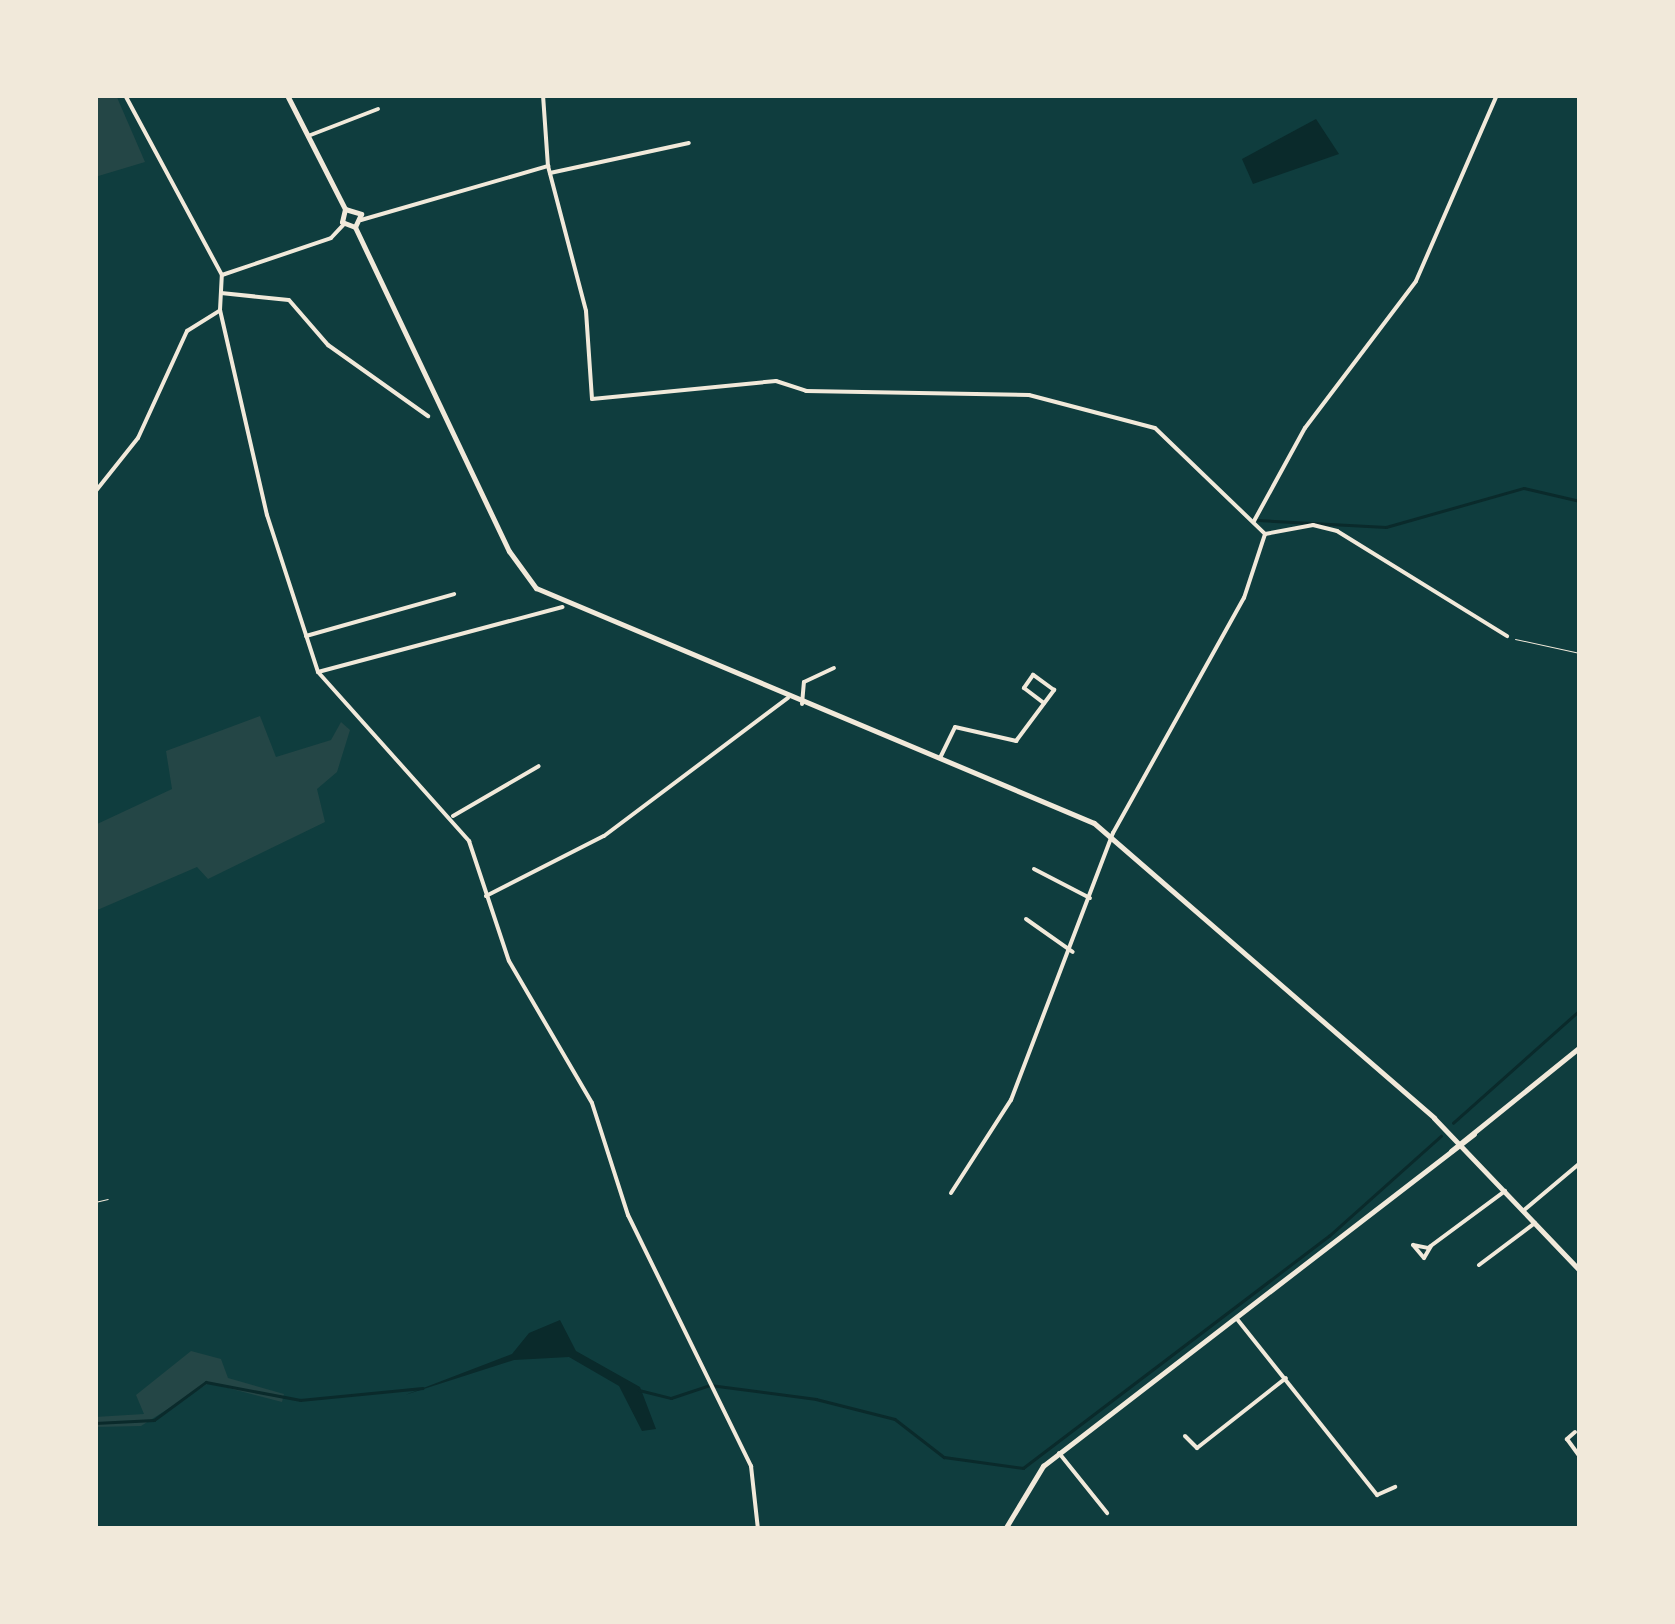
<!DOCTYPE html>
<style>
body{margin:0}
#map{position:relative;width:1675px;height:1624px;overflow:hidden;background:#0f3d3e;font-family:Figtree,sans-serif}
div>[style]{position:absolute}
.green>*{inset:0;background:#244646}
.water>*{inset:0;background:#0a2a2b}
.stream>*{height:2.5px;margin:-1.25px;padding:0 1.25px;transform-origin:1.25px;border-radius:1.25px;background:#0a2a2b}
.path>*{height:1px;margin:-0.5px;padding:0 0.5px;transform-origin:0.5px;border-radius:0.5px;background:#f1e9da}
.service>*{height:1px;margin:-0.5px;padding:0 0.5px;transform-origin:0.5px;border-radius:0.5px;background:#f1e9da}
.minor>*{height:4px;margin:-2px;padding:0 2px;transform-origin:2px;border-radius:2px;background:#f1e9da}
.tertiary>*{height:5px;margin:-2.5px;padding:0 2.5px;transform-origin:2.5px;border-radius:2.5px;background:#f1e9da}
.secondary>*{height:5px;margin:-2.5px;padding:0 2.5px;transform-origin:2.5px;border-radius:2.5px;background:#f1e9da}
span{translate:-50% -50%;white-space:nowrap;text-align:center;line-height:1.15;-webkit-text-stroke:10px #f1e9da;paint-order:stroke}
.frame{position:absolute;inset:0;border:98px solid #f1e9da;pointer-events:none}
</style>
<div id="map">
<div class="green">
<i style="clip-path:polygon(95px 95px,116px 95px,145px 162px,95px 177px)"></i>
<i style="clip-path:polygon(260px 716px,276px 757px,331px 740px,341px 722px,350px 730px,337px 772px,317px 789px,325px 822px,208px 879px,197px 867px,95px 911px,95px 825px,172px 789px,166px 751px)"></i>
<i style="clip-path:polygon(191px 1351px,221px 1359px,228px 1378px,284px 1394px,282px 1402px,209px 1383px,141px 1426px,95px 1427px,95px 1417px,144px 1414px,136px 1395px)"></i>
</div>
<div class="water">
<i style="clip-path:polygon(1316px 119px,1339px 154px,1253px 184px,1242px 159px)"></i>
<i style="clip-path:polygon(560px 1320px,576px 1351px,640px 1387px,656px 1429px,642px 1431px,619px 1386px,569px 1357px,514px 1360px,405px 1395px,512px 1354px,529px 1333px)"></i>
</div>
<div class="stream">
<i style="left:1258px;top:520px;width:128px;rotate:3.1deg"></i>
<i style="left:1386px;top:527px;width:143px;rotate:-15.8deg"></i>
<i style="left:1524px;top:488px;width:57px;rotate:13.1deg"></i>
<i style="left:1453px;top:1123px;width:170px;rotate:-41.7deg"></i>
<i style="left:639px;top:1390px;width:33px;rotate:14deg"></i>
<i style="left:671px;top:1398px;width:41px;rotate:-18.4deg"></i>
<i style="left:710px;top:1385px;width:107px;rotate:7.5deg"></i>
<i style="left:816px;top:1399px;width:81px;rotate:14.2deg"></i>
<i style="left:895px;top:1419px;width:62px;rotate:37.8deg"></i>
<i style="left:944px;top:1457px;width:80px;rotate:7.9deg"></i>
<i style="left:1023px;top:1468px;width:384px;rotate:-37.2deg"></i>
<i style="left:1329px;top:1236px;width:150px;rotate:-41.8deg"></i>
<i style="left:95px;top:1423px;width:59px;rotate:-2.9deg"></i>
<i style="left:154px;top:1420px;width:64px;rotate:-36.2deg"></i>
<i style="left:206px;top:1382px;width:96px;rotate:10.8deg"></i>
<i style="left:300px;top:1400px;width:123px;rotate:-5.6deg"></i>
</div>
<div class="path">
<i style="left:1515px;top:639px;width:66px;rotate:12.2deg"></i>
</div>
<div class="service">
<i style="left:95px;top:1202px;width:13px;rotate:-13deg"></i>
</div>
<div class="minor">
<i style="left:125px;top:95px;width:204px;rotate:61.7deg"></i>
<i style="left:543px;top:95px;width:71px;rotate:86deg"></i>
<i style="left:548px;top:166px;width:150px;rotate:75.3deg"></i>
<i style="left:586px;top:311px;width:88px;rotate:86.1deg"></i>
<i style="left:592px;top:399px;width:185px;rotate:-5.6deg"></i>
<i style="left:776px;top:381px;width:32px;rotate:18deg"></i>
<i style="left:806px;top:391px;width:223px;rotate:1deg"></i>
<i style="left:1029px;top:395px;width:130px;rotate:14.7deg"></i>
<i style="left:1155px;top:428px;width:153px;rotate:43.9deg"></i>
<i style="left:308px;top:136px;width:75px;rotate:-21.1deg"></i>
<i style="left:550px;top:173px;width:142px;rotate:-12.2deg"></i>
<i style="left:361px;top:220px;width:195px;rotate:-16.1deg"></i>
<i style="left:221px;top:293px;width:68px;rotate:5.9deg"></i>
<i style="left:289px;top:300px;width:60px;rotate:49.1deg"></i>
<i style="left:328px;top:345px;width:123px;rotate:35.4deg"></i>
<i style="left:220px;top:310px;width:210px;rotate:77.1deg"></i>
<i style="left:267px;top:515px;width:165px;rotate:72deg"></i>
<i style="left:318px;top:672px;width:227px;rotate:48.2deg"></i>
<i style="left:469px;top:841px;width:126px;rotate:71.6deg"></i>
<i style="left:509px;top:961px;width:164px;rotate:59.7deg"></i>
<i style="left:592px;top:1103px;width:118px;rotate:72.2deg"></i>
<i style="left:628px;top:1215px;width:280px;rotate:63.9deg"></i>
<i style="left:751px;top:1466px;width:63px;rotate:83.7deg"></i>
<i style="left:95px;top:492px;width:69px;rotate:-51.5deg"></i>
<i style="left:138px;top:438px;width:118px;rotate:-65.4deg"></i>
<i style="left:187px;top:331px;width:39px;rotate:-32deg"></i>
<i style="left:220px;top:310px;width:35px;rotate:-87deg"></i>
<i style="left:222px;top:275px;width:115px;rotate:-18.7deg"></i>
<i style="left:331px;top:238px;width:18px;rotate:-47deg"></i>
<i style="left:1254px;top:521px;width:106px;rotate:-61.3deg"></i>
<i style="left:1305px;top:428px;width:184px;rotate:-52.9deg"></i>
<i style="left:1416px;top:281px;width:203px;rotate:-66.5deg"></i>
<i style="left:1265px;top:534px;width:49px;rotate:-10.6deg"></i>
<i style="left:1313px;top:525px;width:25px;rotate:14deg"></i>
<i style="left:1337px;top:531px;width:200px;rotate:31.7deg"></i>
<i style="left:306px;top:636px;width:154px;rotate:-15.8deg"></i>
<i style="left:318px;top:672px;width:253px;rotate:-14.9deg"></i>
<i style="left:802px;top:704px;width:22px;rotate:-85deg"></i>
<i style="left:804px;top:682px;width:33px;rotate:-25deg"></i>
<i style="left:940px;top:758px;width:34px;rotate:-64deg"></i>
<i style="left:955px;top:727px;width:63px;rotate:12.9deg"></i>
<i style="left:1016px;top:741px;width:64px;rotate:-53.3deg"></i>
<i style="left:1054px;top:690px;width:26px;rotate:-144deg"></i>
<i style="left:1033px;top:675px;width:16px;rotate:125deg"></i>
<i style="left:1024px;top:688px;width:25px;rotate:37deg"></i>
<i style="left:453px;top:816px;width:99px;rotate:-30.2deg"></i>
<i style="left:1034px;top:869px;width:63px;rotate:27.4deg"></i>
<i style="left:486px;top:896px;width:132px;rotate:-27deg"></i>
<i style="left:604px;top:836px;width:230px;rotate:-36.9deg"></i>
<i style="left:1026px;top:919px;width:57px;rotate:35.1deg"></i>
<i style="left:951px;top:1193px;width:111px;rotate:-57.2deg"></i>
<i style="left:1011px;top:1100px;width:286px;rotate:-69.1deg"></i>
<i style="left:1113px;top:833px;width:269px;rotate:-60.9deg"></i>
<i style="left:1244px;top:598px;width:67px;rotate:-71.8deg"></i>
<i style="left:1523px;top:1211px;width:75px;rotate:-40.1deg"></i>
<i style="left:1431px;top:1246px;width:14px;rotate:120deg"></i>
<i style="left:1424px;top:1258px;width:17px;rotate:-130deg"></i>
<i style="left:1413px;top:1245px;width:15px;rotate:11deg"></i>
<i style="left:1428px;top:1248px;width:96px;rotate:-36.5deg"></i>
<i style="left:1479px;top:1265px;width:70px;rotate:-36.9deg"></i>
<i style="left:1237px;top:1319px;width:225px;rotate:51.5deg"></i>
<i style="left:1377px;top:1495px;width:20px;rotate:-24deg"></i>
<i style="left:1575px;top:1432px;width:11px;rotate:139deg"></i>
<i style="left:1567px;top:1439px;width:22px;rotate:54deg"></i>
<i style="left:1185px;top:1436px;width:17px;rotate:45deg"></i>
<i style="left:1197px;top:1448px;width:113px;rotate:-38.2deg"></i>
<i style="left:1059px;top:1453px;width:77px;rotate:51.3deg"></i>
</div>
<div class="tertiary">
<i style="left:1451px;top:1151px;width:166px;rotate:-38.9deg"></i>
<i style="left:1005px;top:1529px;width:74px;rotate:-58.9deg"></i>
<i style="left:1043px;top:1466px;width:544px;rotate:-37.61deg"></i>
</div>
<div class="secondary">
<i style="left:287px;top:95px;width:128px;rotate:63deg"></i>
<i style="left:345px;top:209px;width:17px;rotate:17deg"></i>
<i style="left:361px;top:214px;width:14px;rotate:115deg"></i>
<i style="left:345px;top:209px;width:13px;rotate:103deg"></i>
<i style="left:342px;top:222px;width:14px;rotate:21deg"></i>
<i style="left:355px;top:227px;width:359px;rotate:64.6deg"></i>
<i style="left:509px;top:551px;width:46px;rotate:53.9deg"></i>
<i style="left:536px;top:588px;width:605px;rotate:22.84deg"></i>
<i style="left:1094px;top:823px;width:450px;rotate:40.9deg"></i>
<i style="left:1434px;top:1118px;width:211px;rotate:46.3deg"></i>
</div>
<div class="frame"></div>
</div>
